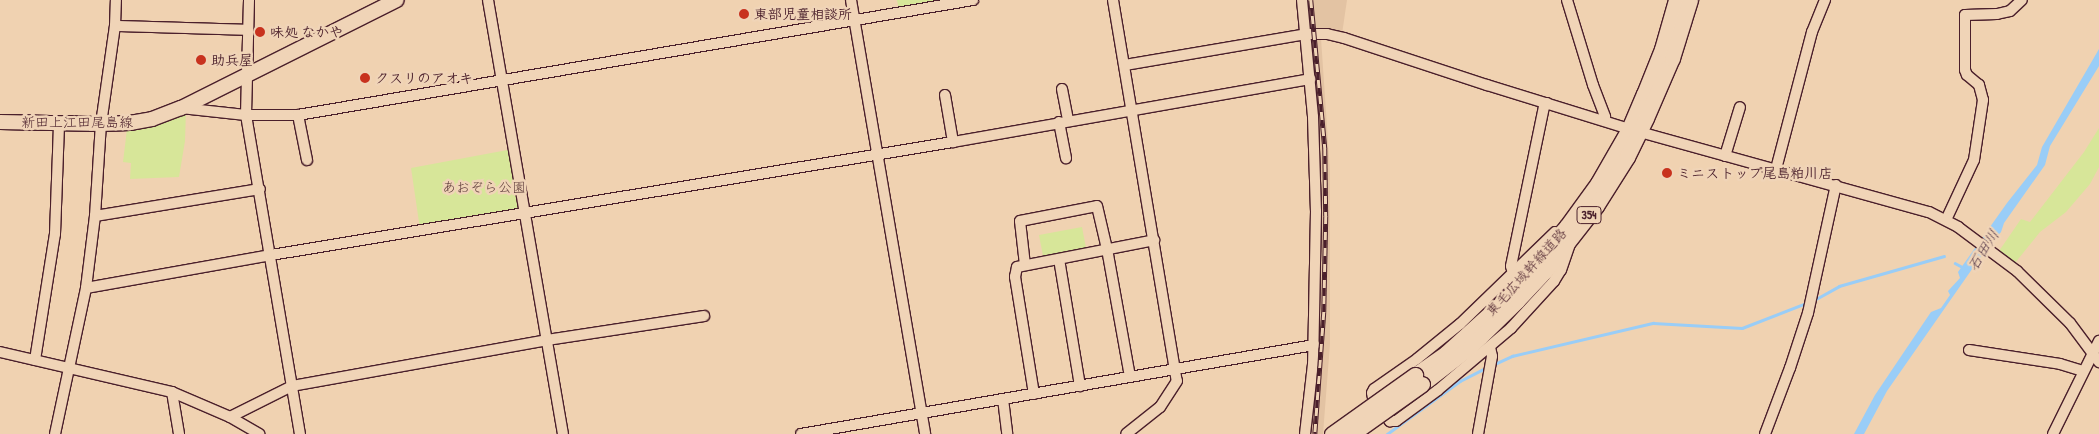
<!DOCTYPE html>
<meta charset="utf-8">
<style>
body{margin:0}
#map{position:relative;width:2099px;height:434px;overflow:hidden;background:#f0d2b1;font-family:"Patrick Hand","Klee One",sans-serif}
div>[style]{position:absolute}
.built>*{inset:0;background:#e3c3a3}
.green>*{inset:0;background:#d7e699}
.water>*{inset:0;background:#99cdf7}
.stream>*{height:2.5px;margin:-1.25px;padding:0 1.25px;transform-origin:1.25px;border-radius:1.25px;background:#99cdf7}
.roads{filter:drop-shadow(1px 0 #4a1f2b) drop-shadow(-1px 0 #4a1f2b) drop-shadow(0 1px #4a1f2b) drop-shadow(0 -1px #4a1f2b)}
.minor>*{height:10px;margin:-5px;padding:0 5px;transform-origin:5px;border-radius:5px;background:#f0d4b7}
.major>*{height:14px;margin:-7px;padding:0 7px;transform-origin:7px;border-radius:7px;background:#f0d4b7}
.highway>*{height:15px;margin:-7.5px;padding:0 7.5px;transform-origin:7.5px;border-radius:7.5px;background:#f0d4b7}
.rail>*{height:4.5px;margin-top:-2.25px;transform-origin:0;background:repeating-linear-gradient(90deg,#f0d4b7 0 8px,#4a1f2b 0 16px);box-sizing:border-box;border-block:1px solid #4a1f2b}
.bridges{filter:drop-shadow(1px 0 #4a1f2b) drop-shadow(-1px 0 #4a1f2b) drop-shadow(0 1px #4a1f2b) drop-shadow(0 -1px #4a1f2b)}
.highway-bridge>*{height:15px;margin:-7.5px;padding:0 7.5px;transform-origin:7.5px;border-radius:7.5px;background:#f0d4b7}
.dots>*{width:14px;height:14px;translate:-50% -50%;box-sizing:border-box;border:2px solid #f0d4b7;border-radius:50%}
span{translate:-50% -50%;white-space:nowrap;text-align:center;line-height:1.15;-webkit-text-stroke:5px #f0d4b7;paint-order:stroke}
.shield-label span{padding:1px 4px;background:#f0d4b7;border:1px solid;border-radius:4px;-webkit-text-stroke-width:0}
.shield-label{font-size:12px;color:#4a1f2b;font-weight:700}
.poi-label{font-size:14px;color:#4a1f2b;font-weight:700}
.left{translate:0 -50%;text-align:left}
.street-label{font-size:14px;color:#4a1f2b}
.park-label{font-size:14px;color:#5f3d3c}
.water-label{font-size:15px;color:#56394a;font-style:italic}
</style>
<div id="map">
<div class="built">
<i style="clip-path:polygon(1306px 0,1347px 0,1342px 34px,1309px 30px)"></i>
<i style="clip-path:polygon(1321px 38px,1330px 171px,1330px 344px,1323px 434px,1308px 434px,1313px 392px,1310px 39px)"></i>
</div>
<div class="green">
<i style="clip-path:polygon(897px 0,958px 0,899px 11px)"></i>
<i style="clip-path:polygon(186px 110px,185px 141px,179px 177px,130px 179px,131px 163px,123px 162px,127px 129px)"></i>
<i style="clip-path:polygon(2099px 128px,2099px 167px,2090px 184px,2066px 212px,2040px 232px,2015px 263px,1999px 251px,2021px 219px,2030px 222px,2084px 152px)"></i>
<i style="clip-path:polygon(513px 149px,524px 212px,420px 229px,411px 168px)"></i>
<i style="clip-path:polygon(1082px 227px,1086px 248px,1043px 256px,1039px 235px)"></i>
</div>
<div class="water">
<i style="clip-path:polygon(2099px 49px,2099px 66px,2050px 146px,2045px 165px,2004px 223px,2001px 232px,1977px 262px,1887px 391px,1864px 434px,1854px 434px,1875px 395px,1908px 346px,1931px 312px,1941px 308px,1950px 295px,1948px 291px,1960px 278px,1958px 272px,2007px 203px,2037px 165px,2042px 147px)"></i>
</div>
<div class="stream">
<i style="left:1955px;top:263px;width:10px;rotate:29deg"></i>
<i style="left:1816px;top:299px;width:26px;rotate:-29deg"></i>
<i style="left:1839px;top:286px;width:109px;rotate:-15.9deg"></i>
<i style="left:1497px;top:363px;width:17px;rotate:-25deg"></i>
<i style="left:1512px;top:356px;width:145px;rotate:-13.2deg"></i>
<i style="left:1653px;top:323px;width:89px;rotate:3.2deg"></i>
<i style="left:1742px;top:328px;width:66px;rotate:-21.2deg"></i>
<i style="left:1387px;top:434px;width:90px;rotate:-36deg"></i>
<i style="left:1460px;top:381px;width:25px;rotate:-27deg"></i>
</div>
<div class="roads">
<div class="minor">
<i style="left:249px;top:0;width:115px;rotate:91.5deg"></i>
<i style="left:246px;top:115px;width:324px;rotate:80.4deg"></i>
<i style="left:488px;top:0;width:440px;rotate:80.2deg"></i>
<i style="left:851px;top:0;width:440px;rotate:80.3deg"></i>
<i style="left:1113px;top:0;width:386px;rotate:80.5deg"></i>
<i style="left:1177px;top:381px;width:31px;rotate:123deg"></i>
<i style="left:1160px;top:407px;width:43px;rotate:141.5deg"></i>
<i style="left:1302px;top:0;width:118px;rotate:84.6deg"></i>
<i style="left:1313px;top:117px;width:94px;rotate:88.2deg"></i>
<i style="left:1316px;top:211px;width:153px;rotate:91.1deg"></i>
<i style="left:1313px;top:364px;width:70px;rotate:96.5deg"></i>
<i style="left:1567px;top:0;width:89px;rotate:73deg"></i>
<i style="left:1593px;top:85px;width:34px;rotate:69deg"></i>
<i style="left:1605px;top:117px;width:4px;rotate:90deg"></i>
<i style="left:115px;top:26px;width:133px;rotate:1.7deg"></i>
<i style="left:1125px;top:65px;width:185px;rotate:-9.7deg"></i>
<i style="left:1307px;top:34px;width:20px"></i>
<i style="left:1327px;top:34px;width:17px;rotate:13deg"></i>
<i style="left:1344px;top:38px;width:151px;rotate:18.2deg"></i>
<i style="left:1487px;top:85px;width:149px;rotate:17.2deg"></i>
<i style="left:1629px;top:129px;width:311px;rotate:15.5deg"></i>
<i style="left:1929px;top:212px;width:33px;rotate:27deg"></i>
<i style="left:1958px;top:227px;width:74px;rotate:36.7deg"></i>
<i style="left:2017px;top:271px;width:74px;rotate:44.5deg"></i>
<i style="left:2070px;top:323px;width:49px;rotate:53.4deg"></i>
<i style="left:1062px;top:89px;width:32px;rotate:79deg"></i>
<i style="left:945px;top:95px;width:48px;rotate:80.3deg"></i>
<i style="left:181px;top:108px;width:65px;rotate:6.1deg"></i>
<i style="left:246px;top:115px;width:52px"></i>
<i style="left:298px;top:115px;width:685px;rotate:-9.67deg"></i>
<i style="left:298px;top:115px;width:46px;rotate:78.7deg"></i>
<i style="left:1059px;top:122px;width:37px;rotate:79deg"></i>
<i style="left:1725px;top:156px;width:51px;rotate:-73deg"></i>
<i style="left:1776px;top:169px;width:142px;rotate:-75.3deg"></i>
<i style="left:1812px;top:32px;width:35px;rotate:-68deg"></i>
<i style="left:95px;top:216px;width:167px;rotate:-9.3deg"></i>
<i style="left:1946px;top:220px;width:66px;rotate:-65deg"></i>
<i style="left:1974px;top:160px;width:61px;rotate:-81.5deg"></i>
<i style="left:1983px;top:100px;width:16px;rotate:-105deg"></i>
<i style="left:1979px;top:85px;width:16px;rotate:-140deg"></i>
<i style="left:1967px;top:75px;width:5px;rotate:-112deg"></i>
<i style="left:1965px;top:70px;width:55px;rotate:-90deg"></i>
<i style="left:1965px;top:15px;width:32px;rotate:-2deg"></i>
<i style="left:1997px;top:14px;width:13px;rotate:-13deg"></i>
<i style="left:2010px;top:11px;width:16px;rotate:-43deg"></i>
<i style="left:1555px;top:232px;width:132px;rotate:135.9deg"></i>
<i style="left:1460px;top:324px;width:55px;rotate:140.9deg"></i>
<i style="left:1417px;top:359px;width:52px;rotate:145.1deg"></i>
<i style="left:1374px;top:389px;width:4px;rotate:117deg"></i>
<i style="left:1372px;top:393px;width:5px;rotate:79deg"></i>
<i style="left:1373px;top:398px;width:29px;rotate:54deg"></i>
<i style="left:1390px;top:421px;width:6px"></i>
<i style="left:1396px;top:421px;width:52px;rotate:-36.4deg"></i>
<i style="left:1438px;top:390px;width:96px;rotate:-40.3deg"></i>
<i style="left:1511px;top:328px;width:64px;rotate:-47.5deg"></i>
<i style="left:1554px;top:281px;width:13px;rotate:-58deg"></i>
<i style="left:1561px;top:270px;width:28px;rotate:-71deg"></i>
<i style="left:1059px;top:259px;width:129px;rotate:80.6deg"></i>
<i style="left:1025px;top:265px;width:44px;rotate:-96.5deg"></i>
<i style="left:1020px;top:221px;width:78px;rotate:-11deg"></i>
<i style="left:1097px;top:206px;width:44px;rotate:76.9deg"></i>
<i style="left:1107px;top:249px;width:130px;rotate:79.8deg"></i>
<i style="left:1513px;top:273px;width:7px;rotate:-106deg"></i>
<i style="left:1511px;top:266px;width:162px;rotate:-78.3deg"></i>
<i style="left:1544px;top:107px;width:5px;rotate:-53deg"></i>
<i style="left:86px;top:288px;width:188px;rotate:-10.1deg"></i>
<i style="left:271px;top:255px;width:691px;rotate:-9.41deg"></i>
<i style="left:953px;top:142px;width:363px;rotate:-10deg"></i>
<i style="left:1969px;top:350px;width:92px;rotate:8.7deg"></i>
<i style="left:2060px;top:364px;width:24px;rotate:17deg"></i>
<i style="left:0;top:352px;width:177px;rotate:13.1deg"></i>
<i style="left:172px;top:392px;width:63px;rotate:23.3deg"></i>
<i style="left:230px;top:417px;width:34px;rotate:30deg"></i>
<i style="left:35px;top:360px;width:128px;rotate:-81deg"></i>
<i style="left:55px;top:234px;width:111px;rotate:-87.9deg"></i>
<i style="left:172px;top:392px;width:43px;rotate:80.5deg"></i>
<i style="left:1034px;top:394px;width:119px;rotate:-99.2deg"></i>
<i style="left:1015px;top:277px;width:10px;rotate:-79deg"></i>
<i style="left:1017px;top:267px;width:140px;rotate:-11.1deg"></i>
<i style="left:1003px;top:399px;width:35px;rotate:83deg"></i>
<i style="left:230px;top:417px;width:69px;rotate:-26.6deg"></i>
<i style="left:292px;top:386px;width:259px;rotate:-10.2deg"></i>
<i style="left:547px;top:340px;width:159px;rotate:-8.7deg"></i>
<i style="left:55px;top:434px;width:149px;rotate:-78deg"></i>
<i style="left:86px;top:288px;width:73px;rotate:-82.9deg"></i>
<i style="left:95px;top:216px;width:92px;rotate:-86.3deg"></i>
<i style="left:101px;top:124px;width:99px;rotate:-81.9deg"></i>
<i style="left:115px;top:26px;width:26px;rotate:-88deg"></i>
<i style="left:801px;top:434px;width:521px;rotate:-9.84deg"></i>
<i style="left:1478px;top:434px;width:79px;rotate:-79.8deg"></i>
<i style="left:1492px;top:356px;width:9px;rotate:-103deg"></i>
<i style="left:1765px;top:434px;width:71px;rotate:-69.3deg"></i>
<i style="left:1790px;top:368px;width:58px;rotate:-71.9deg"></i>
<i style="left:1808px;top:313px;width:131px;rotate:-77.7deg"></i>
<i style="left:2053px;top:434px;width:104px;rotate:-63.7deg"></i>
</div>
<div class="major">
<i style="left:0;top:122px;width:101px;rotate:1.1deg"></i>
<i style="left:101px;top:124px;width:29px;rotate:-2deg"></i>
<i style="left:130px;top:123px;width:22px;rotate:-10deg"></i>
<i style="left:152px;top:119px;width:31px;rotate:-21deg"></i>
<i style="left:181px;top:108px;width:241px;rotate:-26.6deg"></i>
</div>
<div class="highway">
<i style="left:1415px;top:375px;width:38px;rotate:-35deg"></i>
<i style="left:1446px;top:353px;width:85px;rotate:-42.1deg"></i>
<i style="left:1509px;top:296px;width:91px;rotate:-50.4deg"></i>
<i style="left:1567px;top:226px;width:53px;rotate:-54.2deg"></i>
<i style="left:1598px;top:183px;width:62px;rotate:-60.1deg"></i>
<i style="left:1629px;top:129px;width:38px;rotate:-67deg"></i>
<i style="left:1644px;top:94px;width:48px;rotate:-68.2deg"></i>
<i style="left:1662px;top:49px;width:51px;rotate:-74.1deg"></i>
<i style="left:1422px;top:384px;width:61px;rotate:-37.6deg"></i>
<i style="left:1470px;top:347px;width:66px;rotate:-44.4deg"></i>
<i style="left:1517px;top:301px;width:42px;rotate:-46.9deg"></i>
<i style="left:1546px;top:270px;width:81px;rotate:-52deg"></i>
<i style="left:1596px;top:206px;width:58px;rotate:-57.7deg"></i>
<i style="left:1627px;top:157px;width:43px;rotate:-64deg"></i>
<i style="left:1646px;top:118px;width:65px;rotate:-66.6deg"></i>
<i style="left:1672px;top:58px;width:61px;rotate:-72.8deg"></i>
</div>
</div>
<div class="rail">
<i style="left:1311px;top:0;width:149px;rotate:84.6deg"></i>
<i style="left:1325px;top:148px;width:68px;rotate:89.2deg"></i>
<i style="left:1326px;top:216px;width:96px;rotate:91.2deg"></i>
<i style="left:1324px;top:312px;width:122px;rotate:94.2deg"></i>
</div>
<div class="bridges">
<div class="highway-bridge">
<i style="left:1332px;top:434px;width:102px;rotate:-35.4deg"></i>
<i style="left:1352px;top:434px;width:86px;rotate:-35.5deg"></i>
</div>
</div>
<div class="dots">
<i style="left:744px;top:14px;background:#c8321e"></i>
<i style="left:260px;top:32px;background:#c8321e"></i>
<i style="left:201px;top:60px;background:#c8321e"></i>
<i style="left:365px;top:78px;background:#c8321e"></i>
<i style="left:1667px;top:173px;background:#c8321e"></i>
</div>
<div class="shield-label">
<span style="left:1589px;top:215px">354</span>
</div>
<div class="poi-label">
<span class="left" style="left:754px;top:14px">東部児童相談所</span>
<span class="left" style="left:270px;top:32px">味処 なかや</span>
<span class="left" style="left:211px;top:60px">助兵屋</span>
<span class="left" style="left:375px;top:78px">クスリのアオキ</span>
<span class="left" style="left:1677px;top:173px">ミニストップ尾島粕川店</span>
</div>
<div class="street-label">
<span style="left:77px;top:122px">新田上江田尾島線</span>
<span style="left:1526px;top:272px;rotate:-48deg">東毛広域幹線道路</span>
</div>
<div class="park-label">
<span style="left:484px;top:187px">あおぞら公園</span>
</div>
<div class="water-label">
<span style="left:1983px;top:250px;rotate:-58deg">石田川</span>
</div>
</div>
